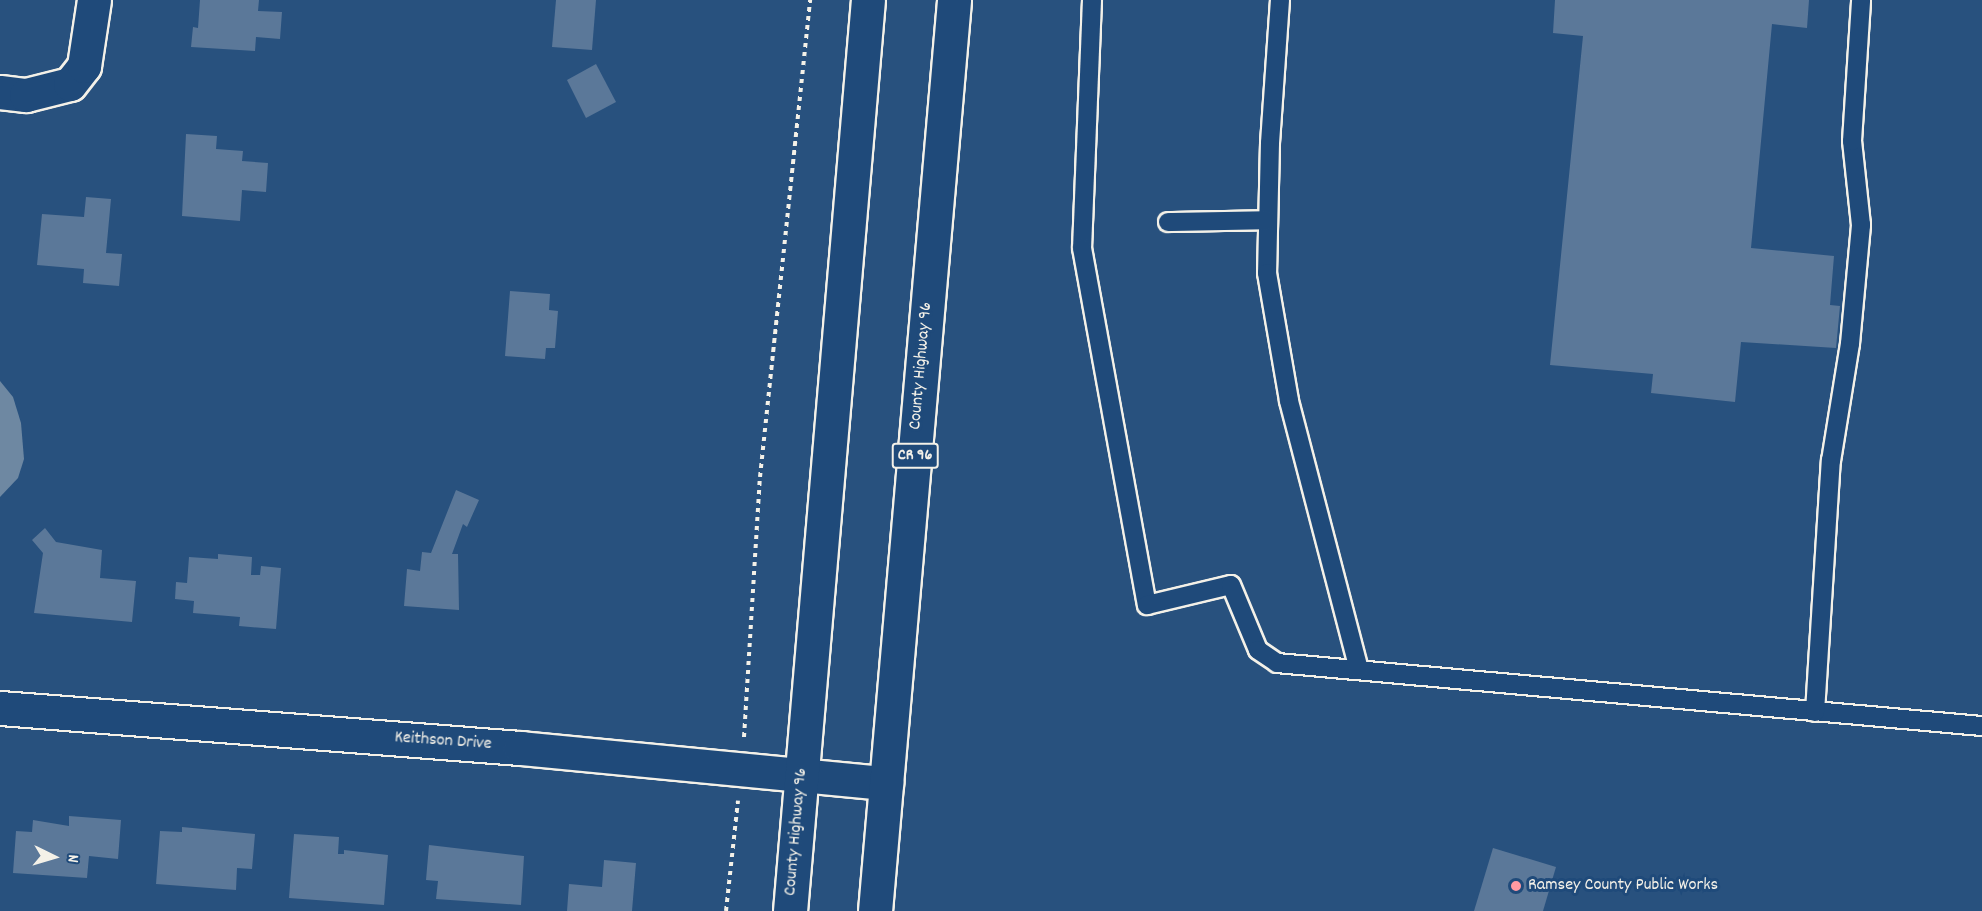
<!DOCTYPE html>
<style>
body{margin:0}
#map{position:relative;width:1982px;height:911px;overflow:hidden;background:#28517e;font-family:Dekko,sans-serif}
div>[style]{position:absolute}
.water>*{inset:0;background:#6e88a2}
.building>*{inset:0;background:#5b7899}
.path>*{height:4px;margin-top:-2px;transform-origin:0;background:repeating-linear-gradient(90deg,#f4f1e8 0 4.5px,transparent 0 9px)}
.roads{filter:drop-shadow(2px 0 #f4f1e8) drop-shadow(-2px 0 #f4f1e8) drop-shadow(0 2px #f4f1e8) drop-shadow(0 -2px #f4f1e8)}
.lane>*{height:18px;margin:-9px;padding:0 9px;transform-origin:9px;border-radius:9px;background:#1f4a7a}
.street>*{height:33px;margin:-16.5px;padding:0 16.5px;transform-origin:16.5px;border-radius:16.5px;background:#1f4a7a}
.primary>*{height:33px;margin:-16.5px;padding:0 16.5px;transform-origin:16.5px;border-radius:16.5px;background:#1f4a7a}
.dots>*{width:16px;height:16px;translate:-50% -50%;box-sizing:border-box;border:3px solid #1f4a7a;border-radius:50%}
span{translate:-50% -50%;white-space:nowrap;text-align:center;line-height:1.15;-webkit-text-stroke:6px #1f4a7a;paint-order:stroke}
.shield-label span{padding:2px 4px;background:#1f4a7a;border:2px solid;border-radius:4px;-webkit-text-stroke-width:0}
.shield-label{font-size:16px;color:#f4f1e8;font-weight:700}
.street-label{font-size:18px;color:#f4f1e8}
.poi-label{font-size:18px;color:#f4f1e8}
.left{translate:0 -50%;text-align:left}
.north{position:absolute;left:24px;top:827px;width:60px;height:60px;-webkit-text-stroke:4px #1f4a7a;paint-order:stroke;rotate:95deg;font-size:16px;font-weight:700;line-height:24px;text-align:center;color:#f4f1e8}
.north::after{content:'';display:block;margin:auto;width:21px;height:27px;background:#f4f1e8;clip-path:polygon(50% 0,100% 100%,50% 72%,0 100%)}
</style>
<div id="map">
<div class="water">
<i style="clip-path:polygon(0 381px,13px 397px,21px 423px,24px 459px,18px 478px,0 497px)"></i>
</div>
<div class="building">
<i style="clip-path:polygon(200px 0,259px 0,258px 11px,282px 12px,280px 39px,256px 37px,255px 51px,191px 47px,193px 27px,198px 28px)"></i>
<i style="clip-path:polygon(556px 0,596px 0,592px 50px,552px 47px)"></i>
<i style="clip-path:polygon(1555px 0,1809px 0,1807px 28px,1772px 24px,1751px 248px,1834px 256px,1830px 305px,1840px 306px,1836px 348px,1741px 342px,1735px 402px,1651px 393px,1653px 374px,1550px 365px,1583px 36px,1553px 33px)"></i>
<i style="clip-path:polygon(596px 64px,616px 102px,586px 118px,567px 80px)"></i>
<i style="clip-path:polygon(186px 134px,217px 136px,216px 149px,243px 151px,242px 161px,268px 163px,266px 192px,242px 190px,240px 221px,182px 216px)"></i>
<i style="clip-path:polygon(86px 197px,111px 199px,106px 253px,122px 254px,119px 286px,83px 283px,84px 269px,37px 265px,42px 214px,84px 217px)"></i>
<i style="clip-path:polygon(510px 291px,550px 294px,549px 310px,558px 311px,555px 348px,546px 348px,545px 359px,505px 356px)"></i>
<i style="clip-path:polygon(456px 490px,479px 500px,467px 527px,463px 524px,452px 554px,458px 554px,459px 610px,404px 606px,407px 569px,420px 571px,422px 552px,431px 553px)"></i>
<i style="clip-path:polygon(45px 528px,56px 542px,102px 550px,100px 578px,136px 581px,132px 622px,34px 613px,43px 553px,32px 540px)"></i>
<i style="clip-path:polygon(218px 554px,252px 557px,251px 575px,260px 575px,261px 566px,281px 568px,276px 629px,239px 626px,240px 617px,193px 613px,194px 601px,175px 599px,176px 582px,187px 583px,189px 557px,218px 559px)"></i>
<i style="clip-path:polygon(69px 816px,121px 820px,118px 859px,89px 856px,87px 878px,13px 873px,16px 831px,32px 832px,33px 820px,69px 826px)"></i>
<i style="clip-path:polygon(182px 827px,255px 834px,252px 869px,237px 868px,236px 890px,156px 884px,160px 831px,182px 832px)"></i>
<i style="clip-path:polygon(294px 834px,339px 837px,338px 854px,344px 854px,344px 850px,388px 855px,384px 905px,289px 898px)"></i>
<i style="clip-path:polygon(429px 845px,524px 856px,521px 905px,436px 899px,438px 881px,426px 880px)"></i>
<i style="clip-path:polygon(1493px 848px,1556px 867px,1543px 911px,1474px 911px)"></i>
<i style="clip-path:polygon(604px 860px,636px 863px,632px 911px,567px 911px,569px 884px,602px 887px)"></i>
</div>
<div class="path">
<i style="left:744px;top:737px;width:260px;rotate:-86.5deg"></i>
<i style="left:760px;top:477px;width:480px;rotate:-84deg"></i>
<i style="left:726px;top:911px;width:111px;rotate:-83.8deg"></i>
</div>
<div class="roads">
<div class="lane">
<i style="left:1092px;top:0;width:248px;rotate:92.3deg"></i>
<i style="left:1082px;top:248px;width:363px;rotate:79.7deg"></i>
<i style="left:1147px;top:605px;width:86px;rotate:-13.4deg"></i>
<i style="left:1231px;top:585px;width:70px;rotate:67.4deg"></i>
<i style="left:1258px;top:650px;width:23px;rotate:34deg"></i>
<i style="left:1277px;top:663px;width:708px;rotate:5.11deg"></i>
<i style="left:1280px;top:0;width:143px;rotate:94deg"></i>
<i style="left:1270px;top:143px;width:130px;rotate:91.3deg"></i>
<i style="left:1267px;top:273px;width:130px;rotate:80.2deg"></i>
<i style="left:1289px;top:401px;width:277px;rotate:75.4deg"></i>
<i style="left:1168px;top:222px;width:100px;rotate:-1.1deg"></i>
<i style="left:1815px;top:712px;width:252px;rotate:-86.4deg"></i>
<i style="left:1831px;top:461px;width:119px;rotate:-80.8deg"></i>
<i style="left:1850px;top:344px;width:120px;rotate:-84.7deg"></i>
<i style="left:1861px;top:225px;width:84px;rotate:-96.1deg"></i>
<i style="left:1852px;top:141px;width:141px;rotate:-86.3deg"></i>
</div>
<div class="street">
<i style="left:0;top:92px;width:26px;rotate:7deg"></i>
<i style="left:26px;top:95px;width:45px;rotate:-14deg"></i>
<i style="left:70px;top:84px;width:23px;rotate:-52deg"></i>
<i style="left:84px;top:66px;width:67px;rotate:-81.4deg"></i>
<i style="left:0;top:708px;width:522px;rotate:4.4deg"></i>
<i style="left:520px;top:748px;width:368px;rotate:5.5deg"></i>
</div>
<div class="primary">
<i style="left:790px;top:911px;width:914px;rotate:-85.11deg"></i>
<i style="left:875px;top:911px;width:914px;rotate:-85.04deg"></i>
</div>
</div>
<div class="dots">
<i style="left:1516px;top:886px;background:#ff9aa2"></i>
</div>
<div class="shield-label">
<span style="left:915px;top:456px">CR 96</span>
</div>
<div class="street-label">
<span style="left:922px;top:366px;rotate:-85deg">County Highway 96</span>
<span style="left:443px;top:742px;rotate:4deg">Keithson Drive</span>
<span style="left:797px;top:832px;rotate:-85deg">County Highway 96</span>
</div>
<div class="poi-label">
<span class="left" style="left:1528px;top:886px">Ramsey County Public Works</span>
</div>
<div class="north">N</div>
</div>
